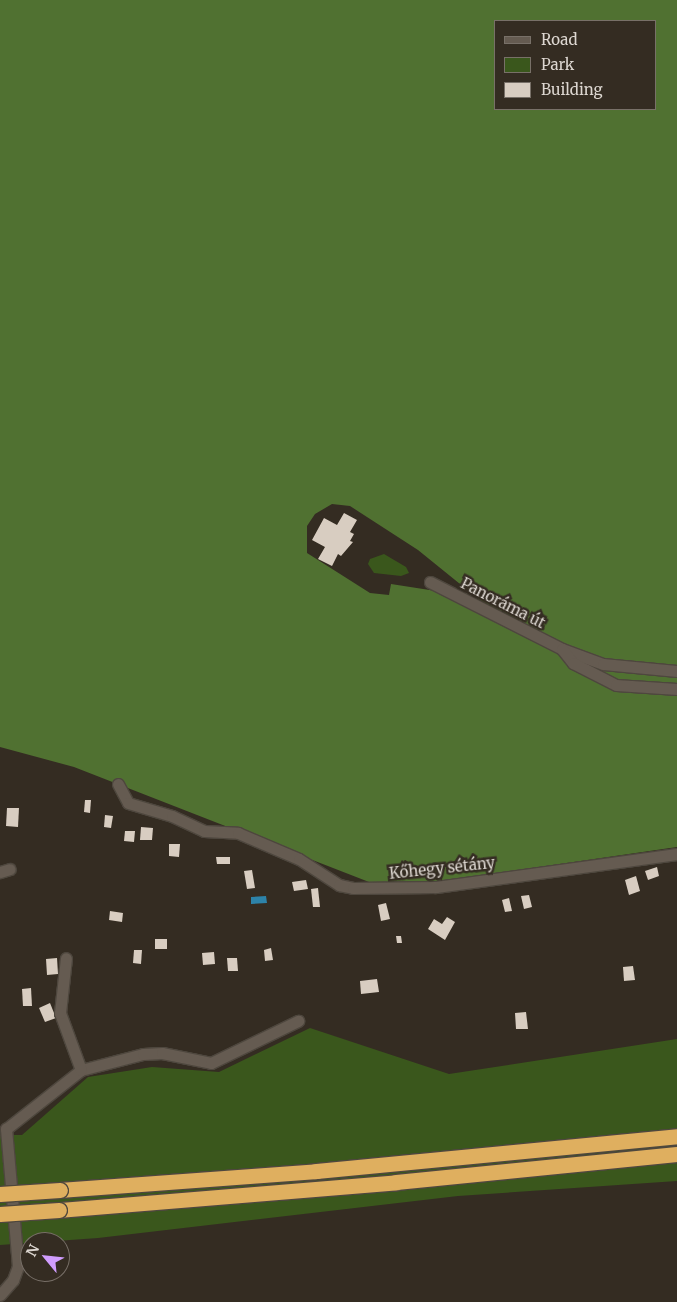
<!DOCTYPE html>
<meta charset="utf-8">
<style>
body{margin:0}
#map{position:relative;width:677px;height:1302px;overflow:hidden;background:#342c22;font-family:Merriweather,serif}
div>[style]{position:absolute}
.green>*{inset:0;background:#3a571c}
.forest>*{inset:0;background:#507131}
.water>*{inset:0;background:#2d83a9}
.building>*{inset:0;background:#d8cdc1}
.roads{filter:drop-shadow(1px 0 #4e473e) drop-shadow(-1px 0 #4e473e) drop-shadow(0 1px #4e473e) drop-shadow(0 -1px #4e473e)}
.street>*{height:11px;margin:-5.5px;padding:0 5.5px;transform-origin:5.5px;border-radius:5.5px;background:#655b51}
.highway>*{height:15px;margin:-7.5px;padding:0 7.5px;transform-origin:7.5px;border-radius:7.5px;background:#dfaf5f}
.bridges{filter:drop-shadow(1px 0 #4e473e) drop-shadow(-1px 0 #4e473e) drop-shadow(0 1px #4e473e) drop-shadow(0 -1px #4e473e)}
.highway-bridge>*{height:15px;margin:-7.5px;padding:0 7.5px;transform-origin:7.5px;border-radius:7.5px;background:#dfaf5f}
span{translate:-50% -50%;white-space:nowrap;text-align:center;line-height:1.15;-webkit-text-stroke:5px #342c22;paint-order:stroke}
.street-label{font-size:15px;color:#ddd7d1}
.legend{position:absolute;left:494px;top:20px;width:162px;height:90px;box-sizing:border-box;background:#342c22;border:1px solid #787068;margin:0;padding:6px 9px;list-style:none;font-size:15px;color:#ddd7d1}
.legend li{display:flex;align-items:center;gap:10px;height:25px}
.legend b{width:25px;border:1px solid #787068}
.north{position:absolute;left:20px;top:1232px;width:50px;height:50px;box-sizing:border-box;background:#342c22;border:1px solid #787068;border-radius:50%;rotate:298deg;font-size:14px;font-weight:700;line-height:20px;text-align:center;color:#ddd7d1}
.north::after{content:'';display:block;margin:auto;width:18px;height:22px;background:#d09dfe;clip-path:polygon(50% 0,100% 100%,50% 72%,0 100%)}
</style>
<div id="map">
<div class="green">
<i style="clip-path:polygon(384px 554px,406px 567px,409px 573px,401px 576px,374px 573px,368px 564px,370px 559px)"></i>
<i style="clip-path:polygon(310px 1028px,449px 1074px,677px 1039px,677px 1181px,458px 1196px,98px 1238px,0 1245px,0 1135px,22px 1135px,88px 1077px,152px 1067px,219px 1072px)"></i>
</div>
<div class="forest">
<i style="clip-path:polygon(evenodd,0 0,677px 0,677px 847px,387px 889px,74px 767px,0 747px,0 0,496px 21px,656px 21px,656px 109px,496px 109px,496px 21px,0 0,332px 504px,350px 506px,418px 550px,481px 601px,475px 612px,436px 591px,391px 584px,389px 595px,370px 593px,307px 553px,307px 526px,315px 514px,332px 504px)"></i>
</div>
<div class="water">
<i style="clip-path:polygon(266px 896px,267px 903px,251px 904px,251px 897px)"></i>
</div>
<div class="building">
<i style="clip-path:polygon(344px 513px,357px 520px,350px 532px,354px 534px,350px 541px,353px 542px,341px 556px,338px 554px,332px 566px,318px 559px,325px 547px,312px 540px,324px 518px,337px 525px)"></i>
<i style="clip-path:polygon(85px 800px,91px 800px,90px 813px,84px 812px)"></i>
<i style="clip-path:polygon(7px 808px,19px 808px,18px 827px,6px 826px)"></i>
<i style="clip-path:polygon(105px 815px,113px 816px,111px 828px,104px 827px)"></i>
<i style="clip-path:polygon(141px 827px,153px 828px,152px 840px,140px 840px)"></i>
<i style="clip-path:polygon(125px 831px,135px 831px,134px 842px,124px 841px)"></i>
<i style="clip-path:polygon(169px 844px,180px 844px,179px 857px,169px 856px)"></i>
<i style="clip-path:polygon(216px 857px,230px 857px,230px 864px,217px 864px)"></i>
<i style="clip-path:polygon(657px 867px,659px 876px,648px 880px,645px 871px)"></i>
<i style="clip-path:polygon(252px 870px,255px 888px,247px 889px,244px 871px)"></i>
<i style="clip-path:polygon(636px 876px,640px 891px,629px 895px,625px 880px)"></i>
<i style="clip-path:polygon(306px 880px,308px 889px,294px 891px,292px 882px)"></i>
<i style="clip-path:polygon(318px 888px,320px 907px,313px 907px,311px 889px)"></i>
<i style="clip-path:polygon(529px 895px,532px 907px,524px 909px,521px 896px)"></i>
<i style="clip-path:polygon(509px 898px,512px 911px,505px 912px,502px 900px)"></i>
<i style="clip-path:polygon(386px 903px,390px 919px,381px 921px,378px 905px)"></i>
<i style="clip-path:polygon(110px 911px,123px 913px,122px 922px,109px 920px)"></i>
<i style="clip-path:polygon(447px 917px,455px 922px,445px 940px,428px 929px,434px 919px,442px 924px)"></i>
<i style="clip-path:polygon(396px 936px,401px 936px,402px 943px,397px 943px)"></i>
<i style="clip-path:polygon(155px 939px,167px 939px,167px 949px,155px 949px)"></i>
<i style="clip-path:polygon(271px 948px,273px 960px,265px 961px,264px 950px)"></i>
<i style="clip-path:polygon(134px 950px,142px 950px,141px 964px,133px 963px)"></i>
<i style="clip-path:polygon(214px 952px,215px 964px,203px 965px,202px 953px)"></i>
<i style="clip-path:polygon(57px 958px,58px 974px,47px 975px,46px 959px)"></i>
<i style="clip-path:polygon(227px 958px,237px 958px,238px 971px,228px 971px)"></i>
<i style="clip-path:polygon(633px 966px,635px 980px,624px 981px,623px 967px)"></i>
<i style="clip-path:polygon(377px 979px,379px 992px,361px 994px,360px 981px)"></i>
<i style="clip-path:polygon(31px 988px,32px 1006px,23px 1006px,22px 989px)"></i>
<i style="clip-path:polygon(50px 1003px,56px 1018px,45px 1022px,39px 1008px)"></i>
<i style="clip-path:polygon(526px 1012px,528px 1029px,516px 1029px,515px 1013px)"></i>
</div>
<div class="roads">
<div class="street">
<i style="left:430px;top:582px;width:148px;rotate:26.9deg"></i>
<i style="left:562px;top:649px;width:44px;rotate:20.1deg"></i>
<i style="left:603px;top:664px;width:74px;rotate:5.4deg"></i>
<i style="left:562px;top:649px;width:18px;rotate:52deg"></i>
<i style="left:573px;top:663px;width:48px;rotate:27.1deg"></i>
<i style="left:616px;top:685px;width:61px;rotate:3.8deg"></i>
<i style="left:118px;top:784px;width:21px;rotate:62deg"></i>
<i style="left:128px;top:803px;width:46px;rotate:16.5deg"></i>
<i style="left:172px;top:816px;width:35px;rotate:25deg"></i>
<i style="left:204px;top:831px;width:34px;rotate:3deg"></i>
<i style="left:238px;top:833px;width:66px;rotate:23.1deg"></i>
<i style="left:299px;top:859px;width:48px;rotate:33deg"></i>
<i style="left:339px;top:885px;width:14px;rotate:12deg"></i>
<i style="left:353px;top:888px;width:83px;rotate:-0.7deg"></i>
<i style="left:436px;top:887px;width:243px;rotate:-7.8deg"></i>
<i style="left:0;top:872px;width:10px;rotate:-17deg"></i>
<i style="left:81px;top:1070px;width:64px;rotate:-14.5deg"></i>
<i style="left:143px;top:1054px;width:19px;rotate:-3deg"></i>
<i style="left:162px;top:1053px;width:50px;rotate:11.5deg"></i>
<i style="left:211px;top:1063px;width:97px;rotate:-25.8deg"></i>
<i style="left:6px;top:1129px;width:95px;rotate:-38.2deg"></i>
<i style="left:81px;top:1070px;width:61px;rotate:-110.2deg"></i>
<i style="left:60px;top:1013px;width:55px;rotate:-83.8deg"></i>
<i style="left:0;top:1295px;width:20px;rotate:-49deg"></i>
<i style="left:13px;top:1280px;width:15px;rotate:-70deg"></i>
<i style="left:18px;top:1266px;width:138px;rotate:-95deg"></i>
</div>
<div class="highway">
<i style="left:60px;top:1190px;width:257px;rotate:-4.2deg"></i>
<i style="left:316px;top:1171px;width:363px;rotate:-5.5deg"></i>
<i style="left:59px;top:1210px;width:338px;rotate:-4.7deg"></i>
<i style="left:396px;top:1182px;width:282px;rotate:-5.7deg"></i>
</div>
</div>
<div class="bridges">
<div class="highway-bridge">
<i style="left:0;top:1194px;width:60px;rotate:-3.8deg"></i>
<i style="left:0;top:1214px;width:59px;rotate:-3.9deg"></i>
</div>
</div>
<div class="street-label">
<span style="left:503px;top:603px;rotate:27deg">Panoráma út</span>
<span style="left:442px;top:868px;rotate:-6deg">Kőhegy sétány</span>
</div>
<ul class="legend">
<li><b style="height:6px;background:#655b51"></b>Road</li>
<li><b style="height:14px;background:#3a571c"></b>Park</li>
<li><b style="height:14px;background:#d8cdc1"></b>Building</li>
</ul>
<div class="north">N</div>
</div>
